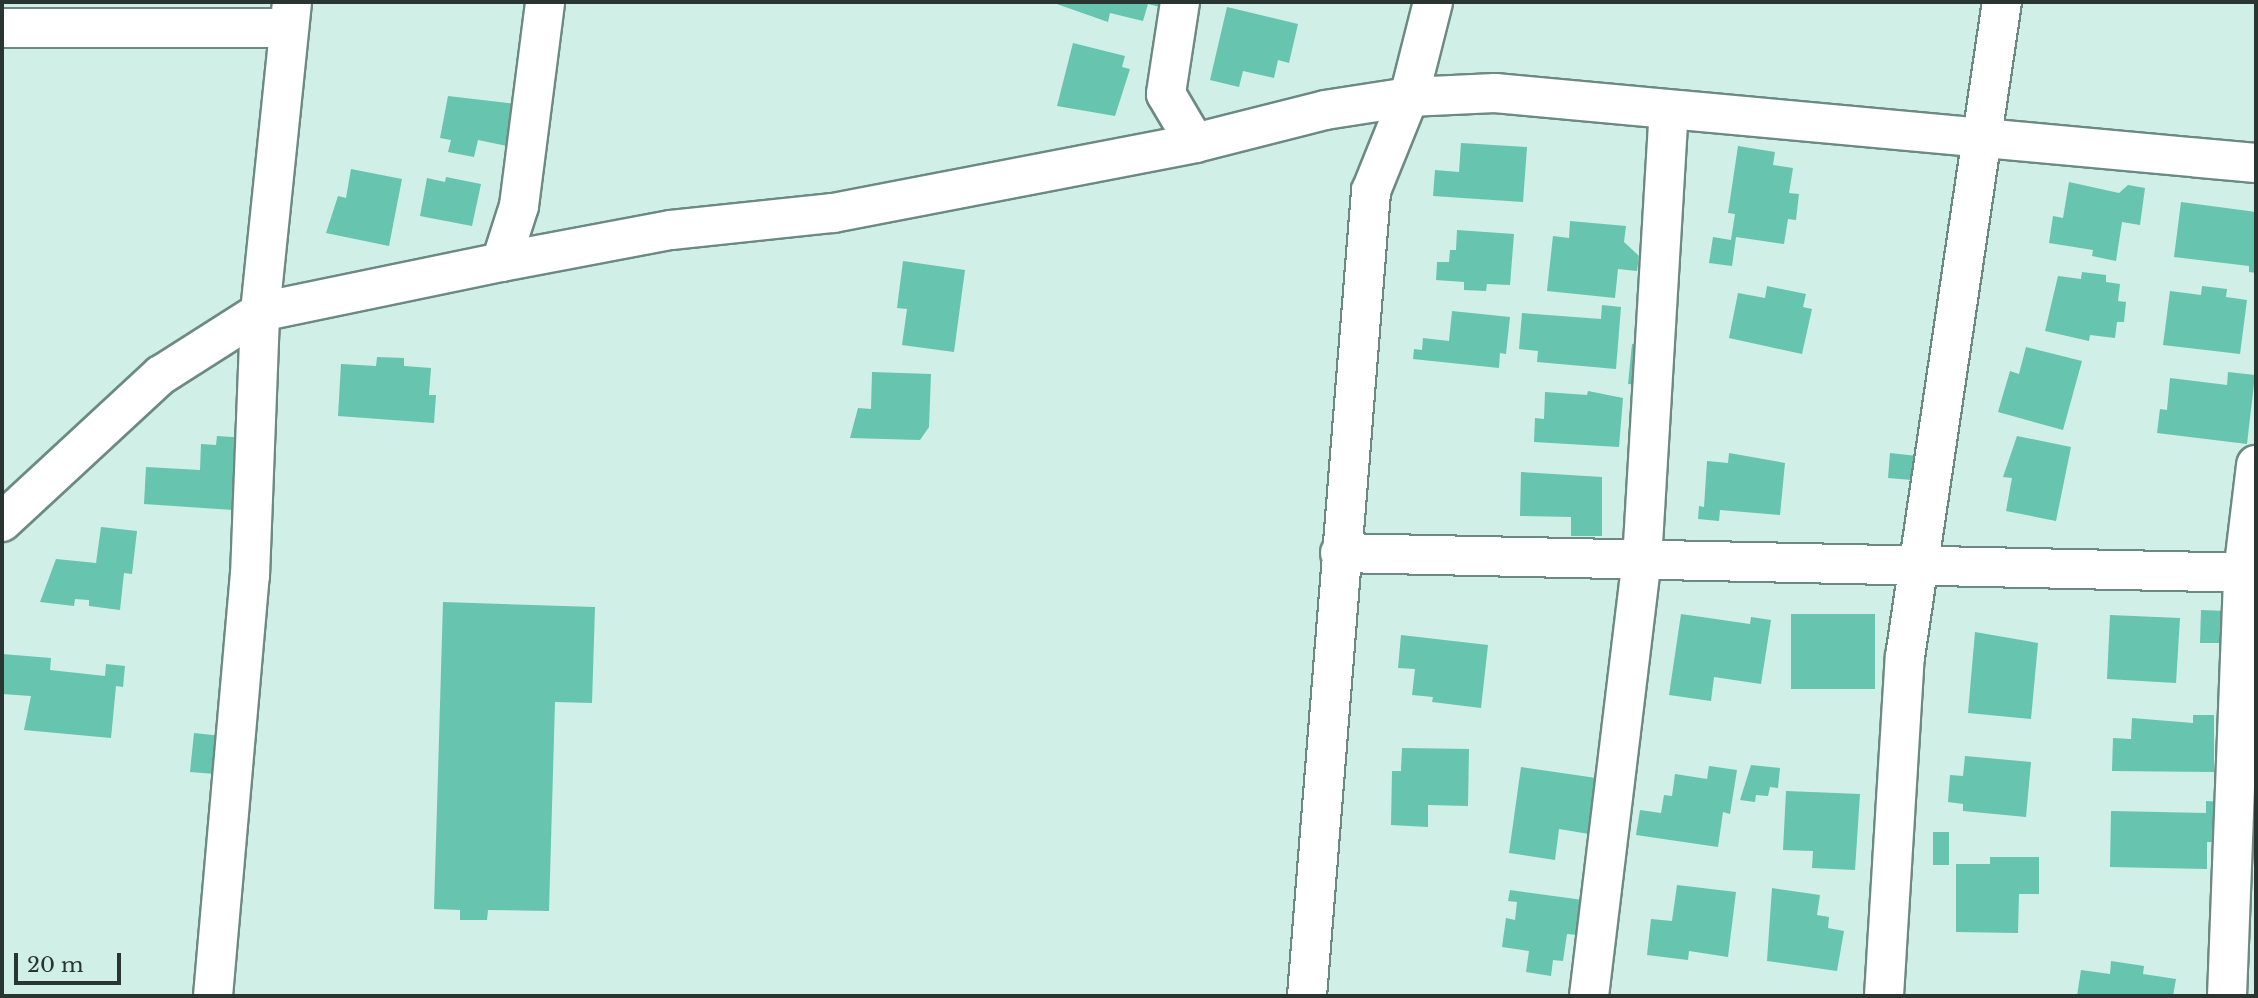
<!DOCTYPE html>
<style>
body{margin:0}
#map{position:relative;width:2258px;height:998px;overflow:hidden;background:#d0efe7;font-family:"Libre Baskerville",serif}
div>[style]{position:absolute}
.building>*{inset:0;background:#66c4af}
.roads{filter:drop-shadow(2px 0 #6d8a82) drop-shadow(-2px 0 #6d8a82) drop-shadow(0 2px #6d8a82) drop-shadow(0 -2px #6d8a82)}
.minor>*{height:38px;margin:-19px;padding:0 19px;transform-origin:19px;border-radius:19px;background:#fff}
span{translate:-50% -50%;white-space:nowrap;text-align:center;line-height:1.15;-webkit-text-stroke:5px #d0efe7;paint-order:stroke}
.frame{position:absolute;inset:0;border:4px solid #283531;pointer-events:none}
.scale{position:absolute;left:14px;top:953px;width:107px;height:32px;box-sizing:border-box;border:4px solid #283531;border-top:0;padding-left:9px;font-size:21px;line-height:24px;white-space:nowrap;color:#283531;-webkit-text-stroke:5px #d0efe7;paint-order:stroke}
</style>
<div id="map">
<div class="building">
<i style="clip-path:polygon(1051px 2px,1162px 2px,1160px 7px,1148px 4px,1143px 21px,1110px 13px,1108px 22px)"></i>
<i style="clip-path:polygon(1227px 7px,1298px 24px,1289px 63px,1278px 60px,1274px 78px,1243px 71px,1239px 87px,1210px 80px)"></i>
<i style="clip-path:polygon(1073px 43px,1125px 56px,1122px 67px,1130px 69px,1115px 116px,1057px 106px)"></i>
<i style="clip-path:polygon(448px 96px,516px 104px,507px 146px,478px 140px,474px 157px,448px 152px,451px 140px,440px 138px)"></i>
<i style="clip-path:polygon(1461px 143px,1527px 147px,1523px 202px,1433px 196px,1435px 170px,1459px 172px)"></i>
<i style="clip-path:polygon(1738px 146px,1775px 152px,1773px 165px,1793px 168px,1789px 193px,1799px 194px,1796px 220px,1788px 219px,1784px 244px,1736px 237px,1732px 266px,1709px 263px,1713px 237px,1731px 240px,1735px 214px,1728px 213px)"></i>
<i style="clip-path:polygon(351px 169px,402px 179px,389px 246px,326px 233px,338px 196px,346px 198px)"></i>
<i style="clip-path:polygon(446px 177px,481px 184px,472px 226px,420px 216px,427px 178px,445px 182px)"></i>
<i style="clip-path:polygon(2069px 182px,2119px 193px,2128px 185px,2145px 188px,2140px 225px,2122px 222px,2116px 261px,2092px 256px,2093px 250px,2049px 243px,2053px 216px,2063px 218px)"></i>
<i style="clip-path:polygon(2181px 202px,2256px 212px,2256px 273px,2249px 272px,2249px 266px,2174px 257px)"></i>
<i style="clip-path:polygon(1570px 221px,1626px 226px,1624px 242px,1639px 256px,1637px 271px,1618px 269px,1615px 298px,1547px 291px,1553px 236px,1569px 238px)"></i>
<i style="clip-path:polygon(1457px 230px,1514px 234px,1510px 285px,1487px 284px,1486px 291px,1464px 290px,1464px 282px,1436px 280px,1437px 262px,1449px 262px,1450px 250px,1456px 250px)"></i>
<i style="clip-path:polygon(903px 261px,965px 270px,954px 352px,902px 345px,907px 309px,897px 308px)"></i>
<i style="clip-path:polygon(2082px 272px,2106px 275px,2106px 282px,2120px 284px,2118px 301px,2126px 302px,2124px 322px,2117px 322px,2115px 338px,2090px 335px,2089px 341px,2045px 331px,2058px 276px,2081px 279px)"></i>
<i style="clip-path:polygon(1767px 286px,1806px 294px,1803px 307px,1812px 309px,1802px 354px,1729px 338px,1738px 293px,1765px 298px)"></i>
<i style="clip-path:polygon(2202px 286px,2227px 289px,2226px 297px,2247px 300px,2240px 354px,2163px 345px,2170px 291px,2201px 295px)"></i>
<i style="clip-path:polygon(1602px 305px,1621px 307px,1616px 369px,1537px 362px,1538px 351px,1519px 349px,1522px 313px,1601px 319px)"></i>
<i style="clip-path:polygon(1452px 311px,1510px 317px,1506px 354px,1500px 353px,1499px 368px,1413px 359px,1414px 349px,1422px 350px,1423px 338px,1449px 341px)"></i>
<i style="clip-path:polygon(1632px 344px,1651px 345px,1648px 385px,1628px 384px)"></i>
<i style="clip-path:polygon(2026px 347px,2082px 361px,2063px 430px,1998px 412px,2010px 371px,2019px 374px)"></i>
<i style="clip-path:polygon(377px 357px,404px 358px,404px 366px,431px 368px,429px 395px,436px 395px,434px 423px,338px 416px,341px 364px,376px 366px)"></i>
<i style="clip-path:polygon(872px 372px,931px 374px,929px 427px,920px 440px,850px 438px,858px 408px,871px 409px)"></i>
<i style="clip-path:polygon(2228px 372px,2255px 375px,2247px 444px,2157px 433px,2160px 409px,2167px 410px,2170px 378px,2227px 385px)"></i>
<i style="clip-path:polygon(1588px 391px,1623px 398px,1619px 447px,1534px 442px,1535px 418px,1544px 419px,1545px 392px,1587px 395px)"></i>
<i style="clip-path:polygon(217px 436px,247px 438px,235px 476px,233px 510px,144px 504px,146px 467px,200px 470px,201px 444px,216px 445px)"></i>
<i style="clip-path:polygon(2017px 436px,2071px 447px,2056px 521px,2006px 511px,2012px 478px,2003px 477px)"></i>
<i style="clip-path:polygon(1729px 453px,1785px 463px,1780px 515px,1720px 510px,1719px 521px,1698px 519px,1699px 506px,1704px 507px,1707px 461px,1728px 463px)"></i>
<i style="clip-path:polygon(1890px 453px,1926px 457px,1924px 481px,1888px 478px)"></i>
<i style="clip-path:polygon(1521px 472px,1602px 477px,1602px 536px,1571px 536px,1571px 517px,1520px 516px)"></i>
<i style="clip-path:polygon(101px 527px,137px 531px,132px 574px,124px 573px,120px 610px,89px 606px,89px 600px,75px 599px,74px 606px,40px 602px,56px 559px,96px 563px)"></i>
<i style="clip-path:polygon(443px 602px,595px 607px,592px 703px,555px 702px,549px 911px,488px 910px,487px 920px,460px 920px,460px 910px,434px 909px)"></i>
<i style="clip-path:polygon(2201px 610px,2227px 611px,2226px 643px,2200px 643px)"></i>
<i style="clip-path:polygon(1681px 614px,1750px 624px,1751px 617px,1771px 620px,1761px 684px,1714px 677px,1711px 701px,1669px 695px)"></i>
<i style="clip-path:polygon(1791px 614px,1875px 614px,1875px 689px,1791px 689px)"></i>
<i style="clip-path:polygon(2110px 615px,2180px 618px,2176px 683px,2107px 679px)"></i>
<i style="clip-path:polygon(1975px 632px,2038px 643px,2031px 719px,1968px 713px)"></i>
<i style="clip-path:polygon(1401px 635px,1488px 645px,1481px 708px,1432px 702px,1433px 697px,1412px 695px,1415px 669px,1398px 668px)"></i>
<i style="clip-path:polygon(2px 654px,51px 658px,50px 670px,105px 676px,106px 664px,125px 666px,123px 687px,116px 686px,111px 738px,24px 730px,31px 696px,2px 694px)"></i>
<i style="clip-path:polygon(2193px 715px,2214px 715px,2214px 772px,2112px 771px,2113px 738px,2131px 739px,2132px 718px,2193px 723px)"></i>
<i style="clip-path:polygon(194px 733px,231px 737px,228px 775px,190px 772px)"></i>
<i style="clip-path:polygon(1402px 748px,1469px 749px,1468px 806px,1428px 805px,1428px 827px,1391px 825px,1392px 771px,1401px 771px)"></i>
<i style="clip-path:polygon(1965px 756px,2031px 762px,2026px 817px,1963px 811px,1963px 804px,1948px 802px,1950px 775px,1963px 776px)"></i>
<i style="clip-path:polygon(1751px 765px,1780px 768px,1778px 788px,1770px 787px,1768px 796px,1756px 795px,1755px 802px,1740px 800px)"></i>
<i style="clip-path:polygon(1709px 766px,1737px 770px,1730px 814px,1723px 812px,1718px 847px,1636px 835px,1640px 810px,1661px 813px,1664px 795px,1672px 796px,1675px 774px,1707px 779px)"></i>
<i style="clip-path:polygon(1521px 767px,1603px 779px,1595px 835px,1559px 829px,1555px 860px,1509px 853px)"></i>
<i style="clip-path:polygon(1786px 791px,1860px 794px,1855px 870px,1812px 868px,1813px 851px,1783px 850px)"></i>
<i style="clip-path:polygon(2206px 801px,2226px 802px,2225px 842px,2207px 842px,2207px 869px,2110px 867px,2111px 811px,2206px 813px)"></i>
<i style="clip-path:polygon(1933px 832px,1949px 832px,1949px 865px,1933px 865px)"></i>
<i style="clip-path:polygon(1990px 857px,2039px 857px,2039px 894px,2019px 894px,2018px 933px,1956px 932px,1956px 864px,1990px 864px)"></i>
<i style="clip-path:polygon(1677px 885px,1736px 892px,1728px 957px,1689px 951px,1688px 960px,1647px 955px,1651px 919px,1672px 921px)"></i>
<i style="clip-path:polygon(1772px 888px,1820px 895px,1817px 915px,1829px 917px,1828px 928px,1844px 931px,1837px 971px,1767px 961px)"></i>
<i style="clip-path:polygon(1510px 890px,1583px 900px,1578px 935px,1567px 934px,1563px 961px,1553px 960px,1551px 976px,1526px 972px,1529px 951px,1502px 947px,1506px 918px,1515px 920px,1517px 902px,1508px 901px)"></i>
<i style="clip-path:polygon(2111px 961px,2144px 966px,2143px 974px,2176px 979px,2173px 996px,2077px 996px,2081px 970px,2110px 974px)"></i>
</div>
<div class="roads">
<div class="minor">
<i style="left:1180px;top:2px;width:93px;rotate:98.7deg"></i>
<i style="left:1166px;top:94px;width:57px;rotate:59.4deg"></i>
<i style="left:2px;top:28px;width:286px"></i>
<i style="left:501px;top:262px;width:173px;rotate:-10.7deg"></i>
<i style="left:671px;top:230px;width:163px;rotate:-6deg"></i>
<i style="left:833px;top:213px;width:369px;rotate:-10.9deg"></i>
<i style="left:1195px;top:143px;width:134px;rotate:-14.2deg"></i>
<i style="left:1325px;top:110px;width:85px;rotate:-8.8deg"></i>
<i style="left:1409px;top:97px;width:86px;rotate:-2.7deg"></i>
<i style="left:1495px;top:93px;width:764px;rotate:5.26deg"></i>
<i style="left:2px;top:522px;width:217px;rotate:-42.8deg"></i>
<i style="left:161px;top:375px;width:117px;rotate:-32.5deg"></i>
<i style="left:260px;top:312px;width:246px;rotate:-11.7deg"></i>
<i style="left:501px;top:262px;width:59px;rotate:-72.2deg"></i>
<i style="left:519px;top:206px;width:206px;rotate:-82.7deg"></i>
<i style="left:1340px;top:553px;width:916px;rotate:1.25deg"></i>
<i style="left:213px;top:996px;width:422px;rotate:-85deg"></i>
<i style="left:250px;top:576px;width:264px;rotate:-87.8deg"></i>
<i style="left:260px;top:312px;width:312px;rotate:-84.1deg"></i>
<i style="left:1307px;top:996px;width:808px;rotate:-85.45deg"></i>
<i style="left:1371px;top:191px;width:101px;rotate:-68deg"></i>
<i style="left:1409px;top:97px;width:98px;rotate:-75.8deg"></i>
<i style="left:1589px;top:996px;width:438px;rotate:-83.1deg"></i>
<i style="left:1642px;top:561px;width:451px;rotate:-86.6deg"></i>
<i style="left:1884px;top:996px;width:340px;rotate:-86.5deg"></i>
<i style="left:1905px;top:657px;width:662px;rotate:-81.58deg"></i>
<i style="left:2227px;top:996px;width:423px;rotate:-87.8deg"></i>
<i style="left:2243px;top:573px;width:109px;rotate:-83.1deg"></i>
</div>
</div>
<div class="frame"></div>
<div class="scale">20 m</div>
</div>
